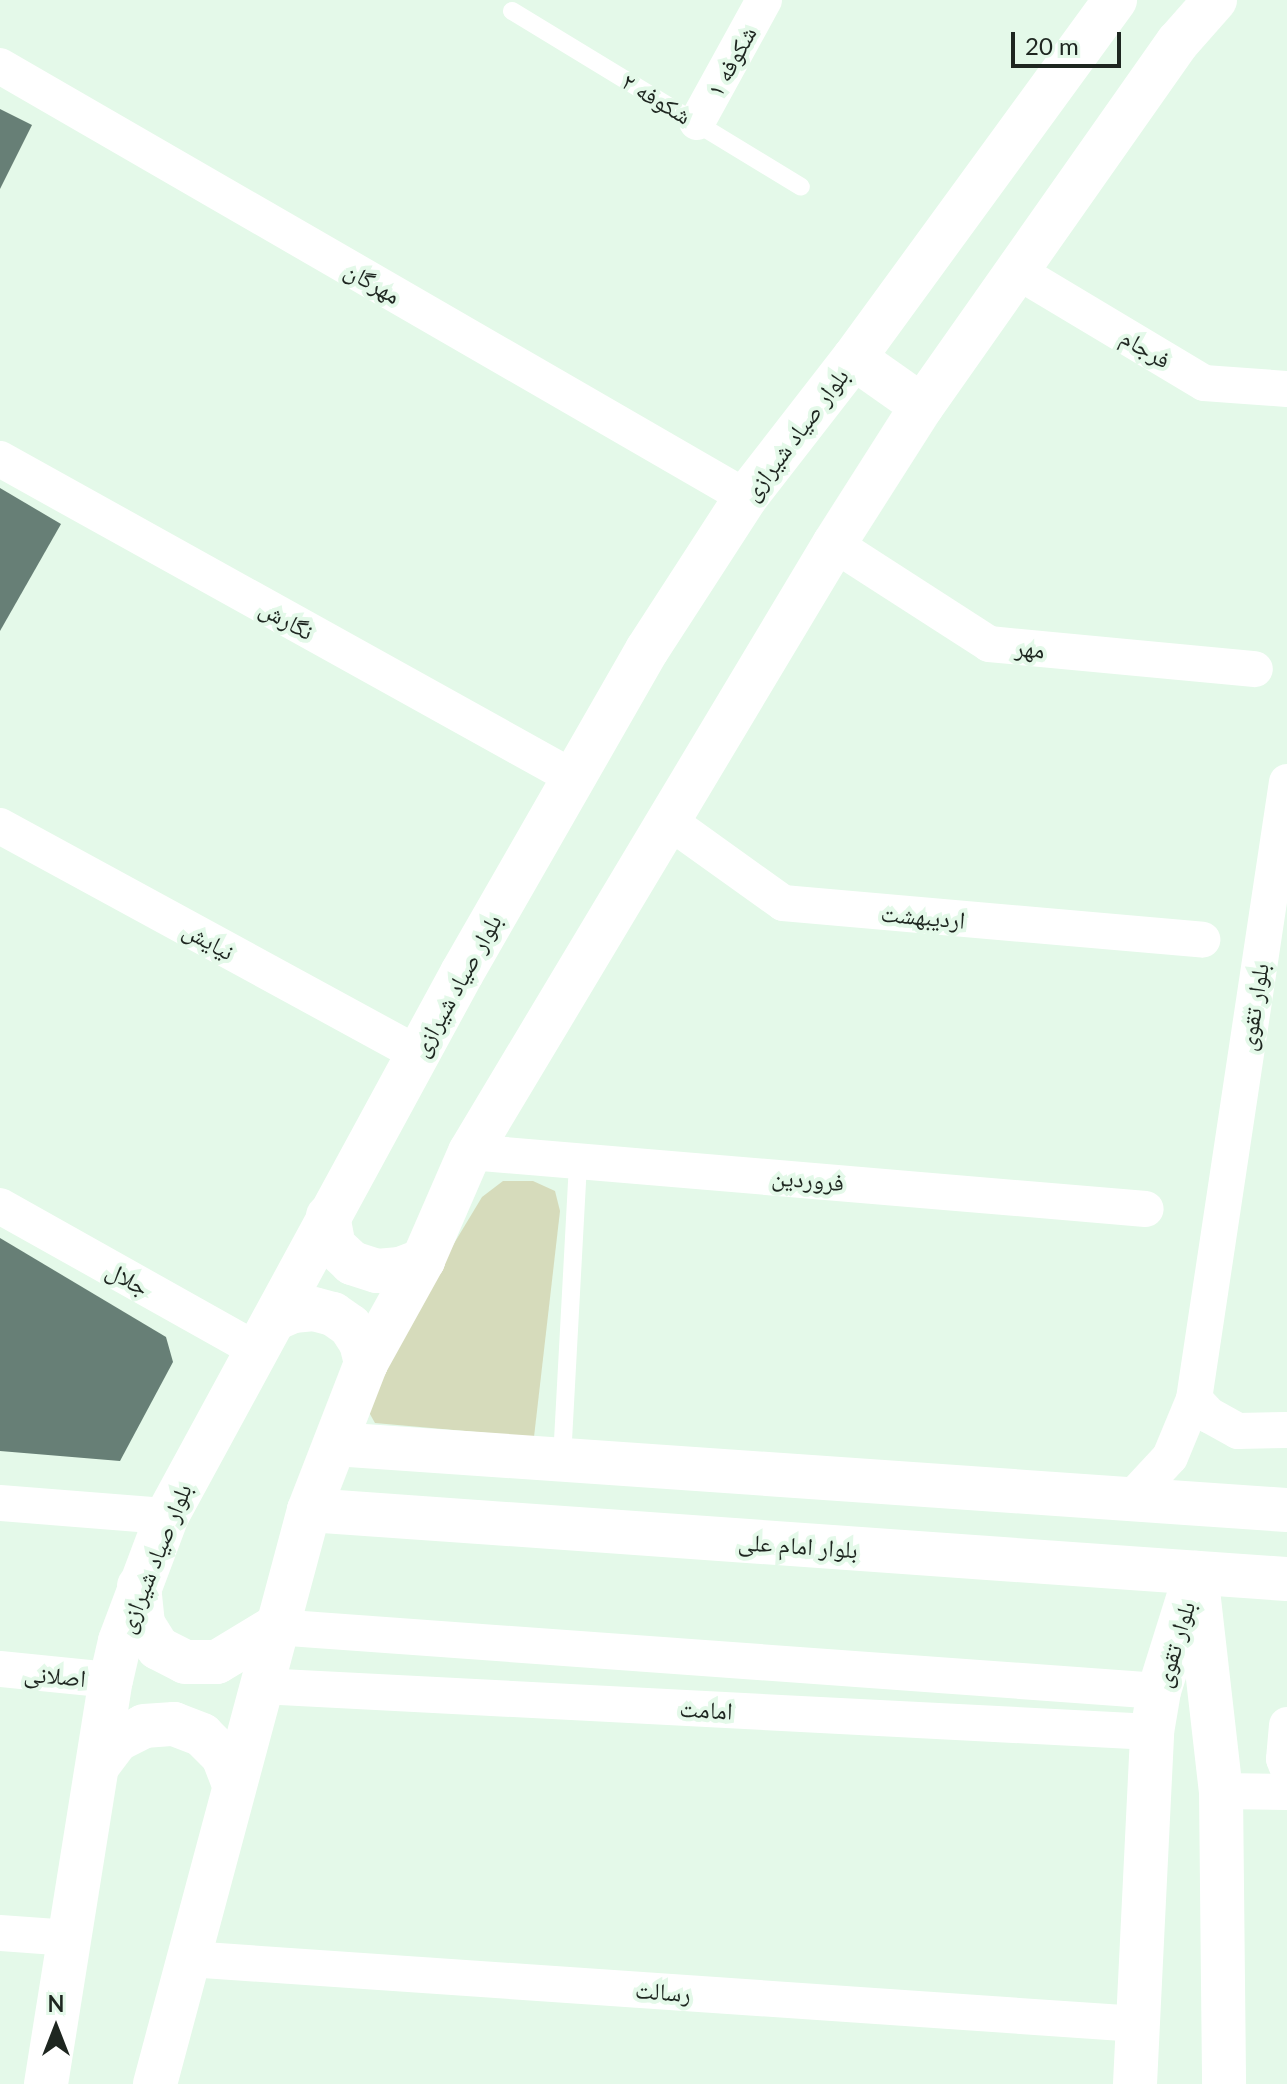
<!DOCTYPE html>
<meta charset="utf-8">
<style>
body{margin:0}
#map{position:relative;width:1287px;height:2084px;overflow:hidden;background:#e4f9e9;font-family:Lato,"Noto Naskh Arabic",sans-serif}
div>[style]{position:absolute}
.green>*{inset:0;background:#d6dbbb}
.building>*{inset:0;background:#677f76}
.service>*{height:18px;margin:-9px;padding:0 9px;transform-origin:9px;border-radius:9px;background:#fff}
.minor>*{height:36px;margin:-18px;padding:0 18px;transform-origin:18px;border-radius:18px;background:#fff}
.tertiary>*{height:44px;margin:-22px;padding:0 22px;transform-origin:22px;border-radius:22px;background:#fff}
span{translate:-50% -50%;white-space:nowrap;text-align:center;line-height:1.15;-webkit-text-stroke:8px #e4f9e9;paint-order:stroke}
.street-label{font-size:24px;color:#1e2620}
.north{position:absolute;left:16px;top:1988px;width:80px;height:80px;-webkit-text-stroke:6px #e4f9e9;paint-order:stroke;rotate:0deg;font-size:22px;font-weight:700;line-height:32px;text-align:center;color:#1e2620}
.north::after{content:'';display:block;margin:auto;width:28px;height:36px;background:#1e2620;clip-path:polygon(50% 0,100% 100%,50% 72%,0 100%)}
.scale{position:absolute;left:1011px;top:32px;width:110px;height:36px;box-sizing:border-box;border:4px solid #1e2620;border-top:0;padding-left:10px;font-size:24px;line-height:28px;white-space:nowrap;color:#1e2620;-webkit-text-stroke:6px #e4f9e9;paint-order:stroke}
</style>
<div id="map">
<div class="green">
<i style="clip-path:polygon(503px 1181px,533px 1181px,555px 1191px,560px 1211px,534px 1437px,375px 1423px,361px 1398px,482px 1197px)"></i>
</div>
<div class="building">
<i style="clip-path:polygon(0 109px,32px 125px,0 189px)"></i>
<i style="clip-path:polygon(0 488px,61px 524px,0 631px)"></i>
<i style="clip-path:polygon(0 1238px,166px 1337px,173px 1362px,120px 1461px,0 1451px)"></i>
</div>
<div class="service">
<i style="left:512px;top:11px;width:338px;rotate:31.3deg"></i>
<i style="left:562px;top:1459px;width:299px;rotate:-86.9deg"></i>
</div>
<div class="minor">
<i style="left:0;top:66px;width:862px;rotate:30.02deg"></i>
<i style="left:697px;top:122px;width:139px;rotate:-61.2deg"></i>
<i style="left:1017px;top:271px;width:218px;rotate:30.9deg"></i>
<i style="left:1204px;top:383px;width:83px;rotate:4.1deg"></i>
<i style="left:0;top:459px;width:657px;rotate:29.06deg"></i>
<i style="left:834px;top:544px;width:184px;rotate:32.8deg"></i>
<i style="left:989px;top:644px;width:267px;rotate:5.4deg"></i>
<i style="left:670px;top:822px;width:139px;rotate:35.6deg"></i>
<i style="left:783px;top:903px;width:421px;rotate:5deg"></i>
<i style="left:0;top:826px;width:476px;rotate:28.6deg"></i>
<i style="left:470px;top:1152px;width:678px;rotate:4.82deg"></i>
<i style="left:0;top:1206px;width:295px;rotate:29.3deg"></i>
<i style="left:1194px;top:1399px;width:22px;rotate:47deg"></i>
<i style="left:1209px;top:1415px;width:33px;rotate:29deg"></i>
<i style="left:1238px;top:1431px;width:49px;rotate:-1.2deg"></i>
<i style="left:1131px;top:1499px;width:57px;rotate:-47.1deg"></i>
<i style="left:1170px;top:1457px;width:63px;rotate:-67.5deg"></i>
<i style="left:1194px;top:1399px;width:624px;rotate:-81.43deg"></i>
<i style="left:0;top:1503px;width:168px;rotate:4.5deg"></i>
<i style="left:275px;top:1627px;width:886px;rotate:4.14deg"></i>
<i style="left:0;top:1669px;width:112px;rotate:5.7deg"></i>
<i style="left:261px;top:1686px;width:892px;rotate:2.96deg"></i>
<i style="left:1287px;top:1725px;width:34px;rotate:95deg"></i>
<i style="left:1284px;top:1759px;width:9px;rotate:69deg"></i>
<i style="left:1221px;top:1791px;width:66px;rotate:0.9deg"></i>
<i style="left:0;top:1933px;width:70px;rotate:4.1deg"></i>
<i style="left:189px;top:1959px;width:951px;rotate:3.92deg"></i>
</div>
<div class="tertiary">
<i style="left:854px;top:358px;width:83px;rotate:35.2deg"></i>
<i style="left:328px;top:1216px;width:31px;rotate:79deg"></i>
<i style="left:334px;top:1246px;width:25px;rotate:43deg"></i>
<i style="left:352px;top:1263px;width:26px;rotate:18deg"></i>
<i style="left:377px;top:1271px;width:23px;rotate:-5deg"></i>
<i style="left:400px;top:1269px;width:25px;rotate:-21deg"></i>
<i style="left:275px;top:1319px;width:20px;rotate:-24deg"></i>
<i style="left:293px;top:1311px;width:21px;rotate:-5deg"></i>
<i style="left:314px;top:1309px;width:20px;rotate:15deg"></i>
<i style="left:333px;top:1314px;width:21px;rotate:35deg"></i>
<i style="left:350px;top:1326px;width:20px;rotate:57deg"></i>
<i style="left:361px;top:1343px;width:21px;rotate:76deg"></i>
<i style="left:335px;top:1444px;width:954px;rotate:3.97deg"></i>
<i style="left:309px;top:1510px;width:980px;rotate:4.04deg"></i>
<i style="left:139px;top:1586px;width:38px;rotate:84deg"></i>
<i style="left:143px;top:1624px;width:28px;rotate:58deg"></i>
<i style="left:158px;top:1648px;width:30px;rotate:27deg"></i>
<i style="left:185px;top:1662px;width:32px"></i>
<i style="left:217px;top:1662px;width:68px;rotate:-31.1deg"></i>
<i style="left:99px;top:1764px;width:30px;rotate:-53deg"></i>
<i style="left:117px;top:1740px;width:30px;rotate:-27deg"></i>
<i style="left:144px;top:1726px;width:30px;rotate:-4deg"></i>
<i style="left:174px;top:1724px;width:30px;rotate:21deg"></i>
<i style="left:202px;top:1735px;width:30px;rotate:45deg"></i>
<i style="left:223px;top:1756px;width:30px;rotate:69deg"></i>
<i style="left:46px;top:2084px;width:409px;rotate:-80.9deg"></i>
<i style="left:111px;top:1680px;width:40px;rotate:-77deg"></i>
<i style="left:120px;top:1641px;width:134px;rotate:-69.4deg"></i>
<i style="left:167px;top:1516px;width:618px;rotate:-61.49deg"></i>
<i style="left:462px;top:973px;width:372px;rotate:-60.2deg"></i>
<i style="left:647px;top:650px;width:182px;rotate:-57.1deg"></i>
<i style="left:746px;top:497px;width:176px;rotate:-52.2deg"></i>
<i style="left:854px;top:358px;width:443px;rotate:-53.9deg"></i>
<i style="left:155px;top:2084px;width:594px;rotate:-74.98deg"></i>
<i style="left:309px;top:1510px;width:158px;rotate:-68.8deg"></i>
<i style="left:366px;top:1363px;width:118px;rotate:-61deg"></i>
<i style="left:423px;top:1260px;width:118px;rotate:-66.5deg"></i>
<i style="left:470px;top:1152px;width:709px;rotate:-59.09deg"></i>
<i style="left:834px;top:544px;width:164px;rotate:-57.5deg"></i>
<i style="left:922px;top:406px;width:445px;rotate:-54.9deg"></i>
<i style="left:1178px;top:42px;width:56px;rotate:-48.6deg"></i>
<i style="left:1135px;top:2084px;width:352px;rotate:-87.2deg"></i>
<i style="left:1152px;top:1732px;width:42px;rotate:-80.3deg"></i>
<i style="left:1159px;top:1691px;width:124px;rotate:-72.6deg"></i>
<i style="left:1196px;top:1573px;width:219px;rotate:83.5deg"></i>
<i style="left:1221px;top:1791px;width:293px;rotate:89.4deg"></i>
</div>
<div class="street-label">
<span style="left:731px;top:61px;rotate:-61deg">شکوفه ۱</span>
<span style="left:657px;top:98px;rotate:31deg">شکوفه ۲</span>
<span style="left:373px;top:282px;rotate:30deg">مهرگان</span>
<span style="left:1146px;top:348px;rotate:31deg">فرجام</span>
<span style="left:795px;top:434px;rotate:-53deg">بلوار صیاد شیرازی</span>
<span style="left:287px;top:619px;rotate:29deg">نگارش</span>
<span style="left:1030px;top:648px;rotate:5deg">مهر</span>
<span style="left:923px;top:916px;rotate:5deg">اردیبهشت</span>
<span style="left:209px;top:940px;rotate:29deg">نیایش</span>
<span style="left:456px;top:985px;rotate:-61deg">بلوار صیاد شیرازی</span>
<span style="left:1253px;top:1007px;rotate:-81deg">بلوار تقوی</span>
<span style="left:808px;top:1179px;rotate:5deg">فروردین</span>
<span style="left:128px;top:1278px;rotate:29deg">جلال</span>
<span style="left:798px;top:1545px;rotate:4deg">بلوار امام علی</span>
<span style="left:154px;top:1558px;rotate:-68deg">بلوار صیاد شیرازی</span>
<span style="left:1174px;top:1644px;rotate:-73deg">بلوار تقوی</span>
<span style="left:55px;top:1675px;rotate:5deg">اصلانی</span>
<span style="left:706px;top:1709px;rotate:3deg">امامت</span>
<span style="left:663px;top:1991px;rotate:4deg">رسالت</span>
</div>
<div class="north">N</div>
<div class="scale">20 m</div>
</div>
